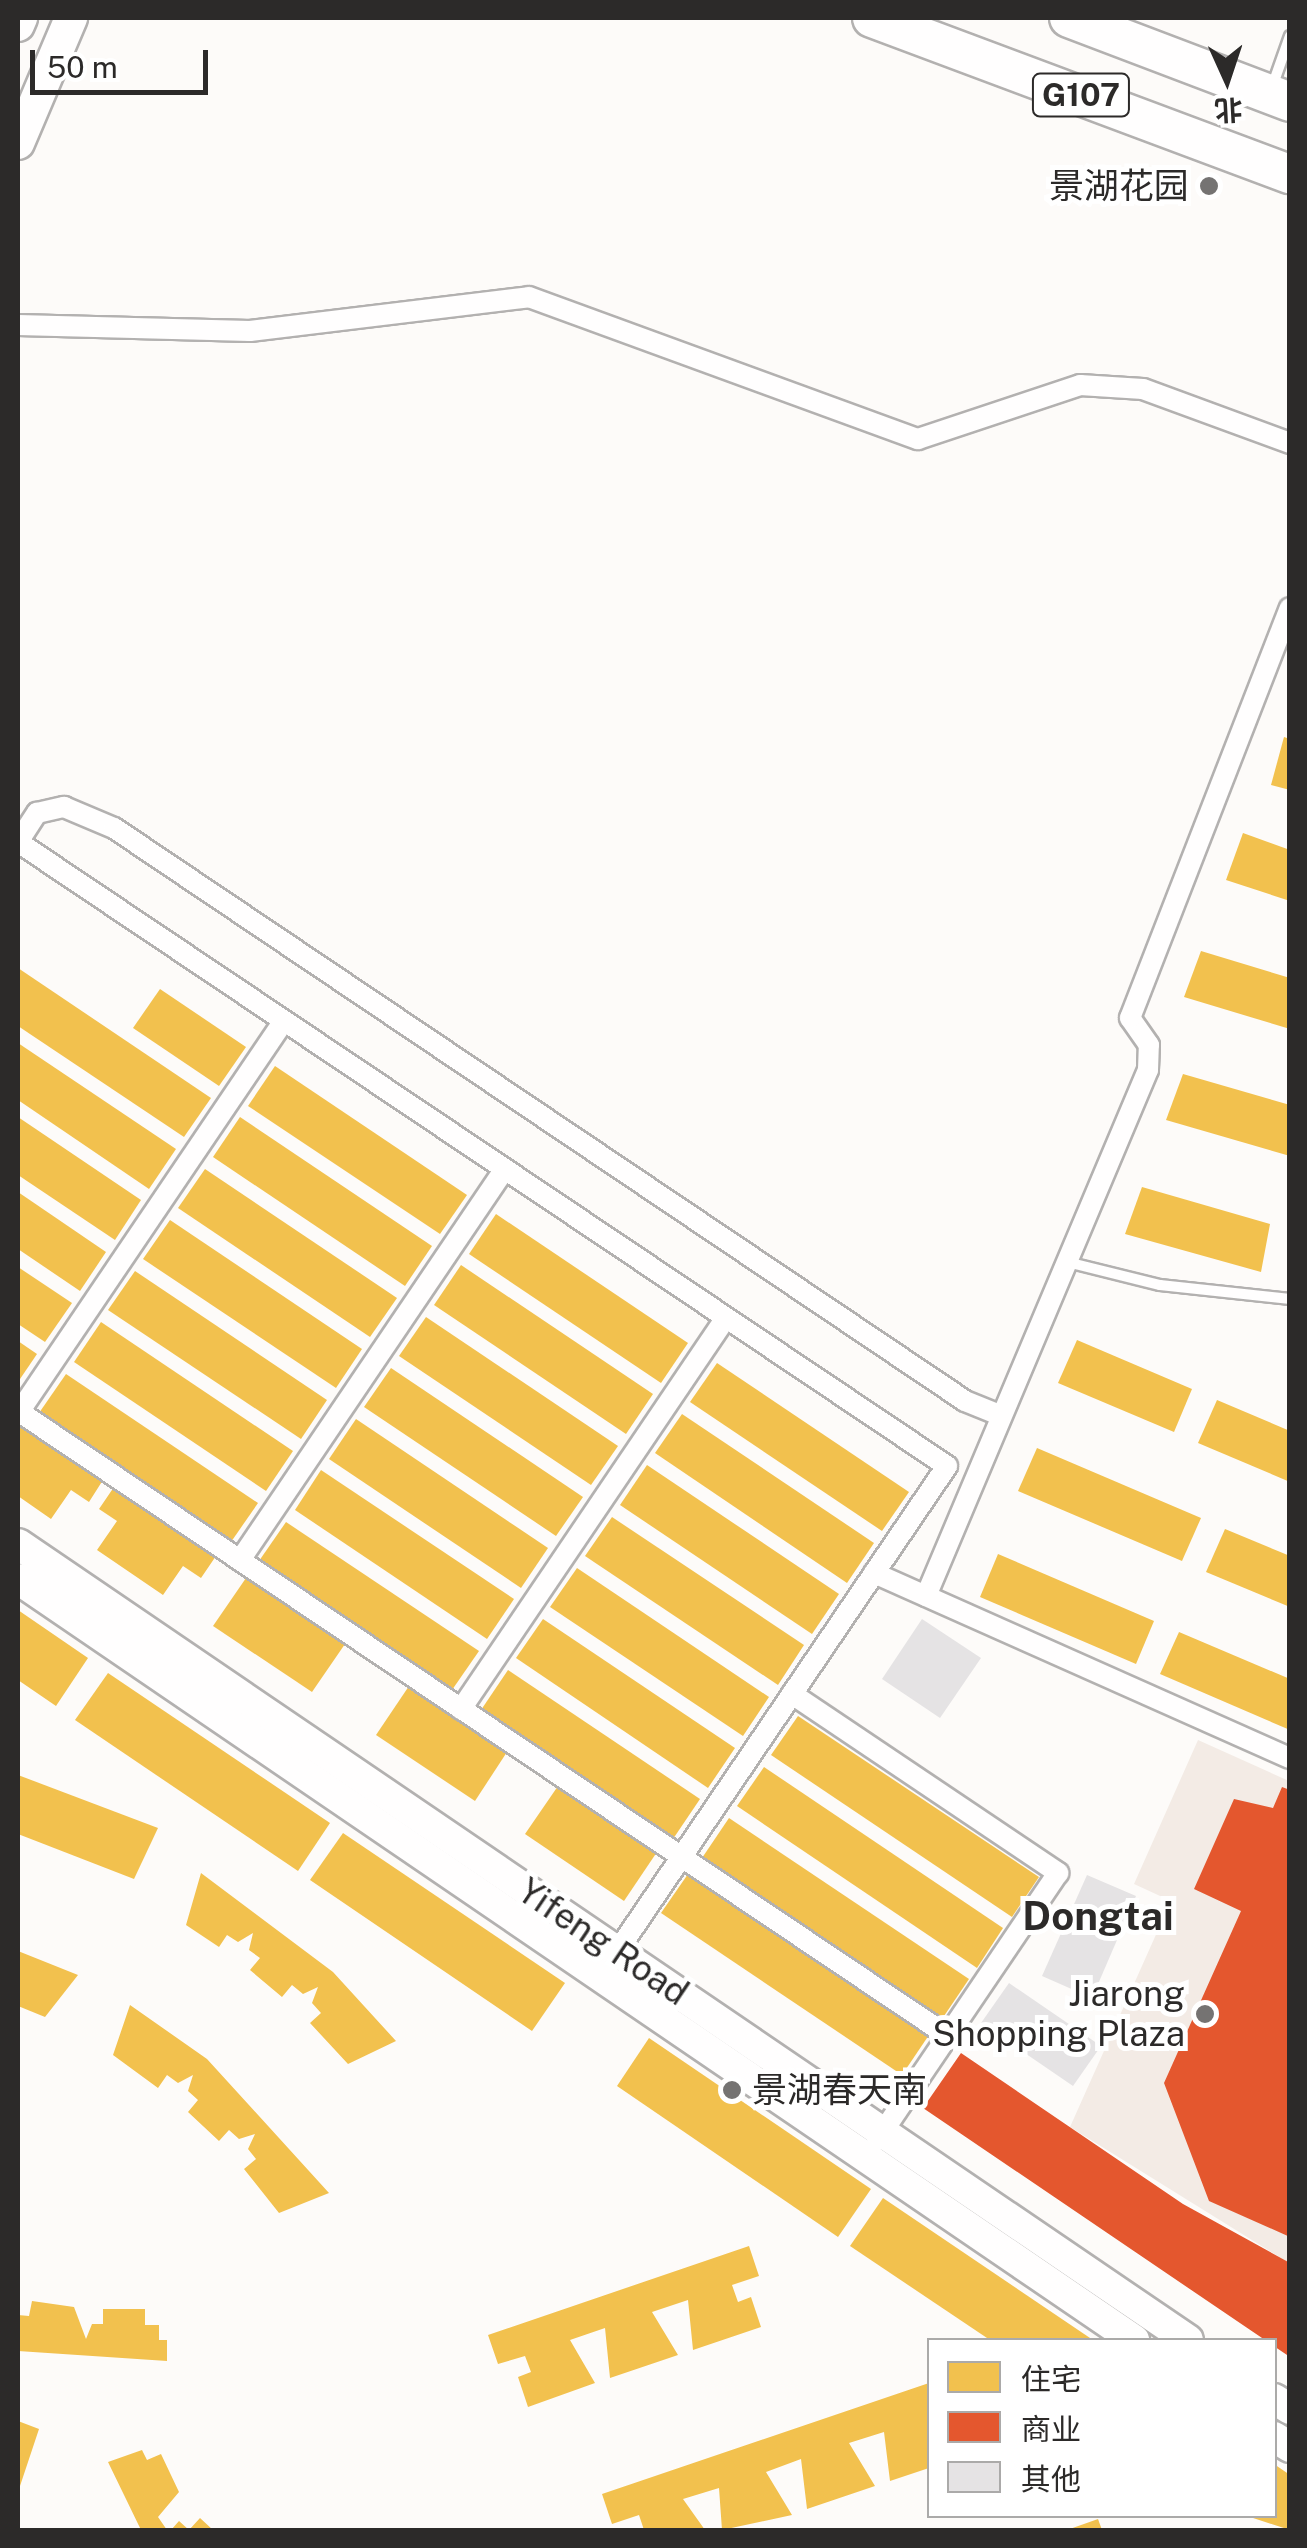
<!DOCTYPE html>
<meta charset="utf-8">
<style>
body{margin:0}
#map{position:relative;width:1307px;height:2548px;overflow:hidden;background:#fdfbf9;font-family:"Public Sans","Noto Sans SC",sans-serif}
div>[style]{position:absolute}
.built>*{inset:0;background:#f3ebe5}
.homes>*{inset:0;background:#f2c14e}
.shops>*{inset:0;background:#e4572e}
.building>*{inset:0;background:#e5e3e4}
.roads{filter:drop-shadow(2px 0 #b3b1b0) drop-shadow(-2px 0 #b3b1b0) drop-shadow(0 2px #b3b1b0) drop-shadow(0 -2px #b3b1b0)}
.lane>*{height:10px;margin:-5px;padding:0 5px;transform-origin:5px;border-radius:5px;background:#fffefe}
.street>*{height:20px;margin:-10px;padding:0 10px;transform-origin:10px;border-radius:10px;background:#fffefe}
.secondary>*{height:30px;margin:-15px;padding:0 15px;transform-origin:15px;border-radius:15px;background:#fffefe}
.primary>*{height:32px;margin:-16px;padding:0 16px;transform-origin:16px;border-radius:16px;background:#fffefe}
.highway>*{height:38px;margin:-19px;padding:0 19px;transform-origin:19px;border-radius:19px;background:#fffefe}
.dots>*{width:28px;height:28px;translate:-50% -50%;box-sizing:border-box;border:5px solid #fff;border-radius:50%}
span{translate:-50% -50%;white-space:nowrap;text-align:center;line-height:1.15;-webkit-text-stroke:10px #fff;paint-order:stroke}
.shield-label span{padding:2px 8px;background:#fff;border:2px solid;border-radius:8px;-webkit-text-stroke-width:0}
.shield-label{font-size:32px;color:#2c2a29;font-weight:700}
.poi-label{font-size:35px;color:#2c2a29}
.right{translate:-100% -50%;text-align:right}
.left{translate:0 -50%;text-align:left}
.street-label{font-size:35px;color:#2c2a29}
.quarter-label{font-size:40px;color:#2c2a29;font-weight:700}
.frame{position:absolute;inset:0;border:20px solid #2c2a29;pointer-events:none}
.legend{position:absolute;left:927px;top:2338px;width:350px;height:180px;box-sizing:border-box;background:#fff;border:2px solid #abaaa9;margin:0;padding:12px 18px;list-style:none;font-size:30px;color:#2c2a29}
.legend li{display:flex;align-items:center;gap:20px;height:50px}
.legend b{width:50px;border:2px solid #abaaa9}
.north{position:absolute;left:1177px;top:30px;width:100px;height:100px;-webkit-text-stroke:8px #fff;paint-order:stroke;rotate:177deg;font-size:28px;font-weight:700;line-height:40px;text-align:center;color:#2c2a29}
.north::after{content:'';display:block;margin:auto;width:35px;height:45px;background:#2c2a29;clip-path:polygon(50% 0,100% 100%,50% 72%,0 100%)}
.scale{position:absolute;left:30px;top:50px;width:178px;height:45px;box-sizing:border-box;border:5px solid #2c2a29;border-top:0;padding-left:12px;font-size:30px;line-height:35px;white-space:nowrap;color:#2c2a29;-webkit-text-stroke:8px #fff;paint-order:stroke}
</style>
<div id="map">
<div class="built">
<i style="clip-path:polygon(1198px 1740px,1289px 1781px,1289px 2263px,1070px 2127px,1171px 1901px,1134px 1884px)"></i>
</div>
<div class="homes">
<i style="clip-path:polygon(1284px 737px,1290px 739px,1290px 790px,1271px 785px)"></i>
<i style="clip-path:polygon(1243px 833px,1290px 850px,1290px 901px,1226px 880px)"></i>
<i style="clip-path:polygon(1201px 951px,1290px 978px,1290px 1029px,1184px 997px)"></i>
<i style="clip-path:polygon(18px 968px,211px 1098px,184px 1137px,18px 1026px)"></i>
<i style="clip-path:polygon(160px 989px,246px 1047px,219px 1086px,133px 1028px)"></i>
<i style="clip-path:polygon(18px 1043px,176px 1149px,149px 1189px,18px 1100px)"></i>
<i style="clip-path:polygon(275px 1066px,467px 1195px,440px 1234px,248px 1106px)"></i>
<i style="clip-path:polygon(1183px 1074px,1290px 1105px,1290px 1156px,1166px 1120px)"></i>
<i style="clip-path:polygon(18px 1117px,141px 1200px,115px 1240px,18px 1175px)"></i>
<i style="clip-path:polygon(240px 1117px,432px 1246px,405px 1286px,213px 1157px)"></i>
<i style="clip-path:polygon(205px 1169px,397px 1298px,370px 1337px,178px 1208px)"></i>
<i style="clip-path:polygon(1142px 1187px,1270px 1224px,1261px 1272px,1125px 1234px)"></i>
<i style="clip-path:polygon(18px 1192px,106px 1252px,80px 1291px,18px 1249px)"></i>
<i style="clip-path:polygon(496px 1214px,688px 1343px,661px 1383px,469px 1254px)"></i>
<i style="clip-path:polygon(170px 1220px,362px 1349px,336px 1388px,143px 1259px)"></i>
<i style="clip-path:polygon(461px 1265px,653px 1394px,626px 1434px,434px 1305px)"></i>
<i style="clip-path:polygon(18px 1267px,72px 1303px,45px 1342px,18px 1324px)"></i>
<i style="clip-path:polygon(135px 1271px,327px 1400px,301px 1439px,108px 1310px)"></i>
<i style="clip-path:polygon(426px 1317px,618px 1446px,591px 1485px,399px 1356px)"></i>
<i style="clip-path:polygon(101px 1322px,293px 1451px,266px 1491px,74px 1362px)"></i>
<i style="clip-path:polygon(1077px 1340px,1192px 1389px,1174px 1432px,1058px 1383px)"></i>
<i style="clip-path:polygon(18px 1341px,37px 1354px,18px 1382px)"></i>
<i style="clip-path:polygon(717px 1363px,909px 1492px,882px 1531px,690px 1402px)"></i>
<i style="clip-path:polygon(391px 1368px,583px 1497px,556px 1536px,364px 1407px)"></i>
<i style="clip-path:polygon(66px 1374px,258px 1503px,231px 1542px,39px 1413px)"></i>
<i style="clip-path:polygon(1217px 1400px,1290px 1431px,1290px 1482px,1198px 1443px)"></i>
<i style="clip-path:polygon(682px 1414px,874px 1543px,847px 1583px,655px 1453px)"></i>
<i style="clip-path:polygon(356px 1419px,548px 1548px,521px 1588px,329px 1459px)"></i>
<i style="clip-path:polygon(18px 1423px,103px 1480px,89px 1502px,71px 1490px,51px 1519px,18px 1496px)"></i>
<i style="clip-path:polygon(1037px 1448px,1201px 1518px,1182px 1561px,1018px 1491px)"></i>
<i style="clip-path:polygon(647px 1465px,839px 1594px,812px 1634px,620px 1505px)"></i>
<i style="clip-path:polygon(321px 1470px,514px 1599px,487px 1639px,295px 1510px)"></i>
<i style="clip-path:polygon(114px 1487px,216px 1556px,201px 1578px,183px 1566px,163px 1595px,97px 1550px,117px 1521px,99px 1509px)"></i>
<i style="clip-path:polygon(612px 1517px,804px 1645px,778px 1685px,585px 1556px)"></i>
<i style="clip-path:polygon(286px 1522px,479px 1651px,452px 1690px,259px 1561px)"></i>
<i style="clip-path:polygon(1225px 1529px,1290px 1556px,1290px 1607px,1206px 1572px)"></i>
<i style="clip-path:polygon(998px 1554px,1154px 1621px,1136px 1664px,980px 1597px)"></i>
<i style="clip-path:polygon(577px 1568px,769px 1697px,743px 1736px,550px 1607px)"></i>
<i style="clip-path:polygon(246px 1578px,345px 1644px,312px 1692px,213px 1626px)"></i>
<i style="clip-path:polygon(18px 1610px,88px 1658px,56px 1706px,18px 1680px)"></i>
<i style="clip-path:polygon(543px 1619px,735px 1748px,708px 1788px,516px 1658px)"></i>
<i style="clip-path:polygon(1179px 1632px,1290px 1679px,1290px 1730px,1160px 1674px)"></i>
<i style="clip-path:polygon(508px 1670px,700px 1799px,673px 1839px,481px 1710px)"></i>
<i style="clip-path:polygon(108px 1673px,330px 1823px,298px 1871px,75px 1720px)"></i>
<i style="clip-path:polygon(409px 1686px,507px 1752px,475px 1801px,376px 1735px)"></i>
<i style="clip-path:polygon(798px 1716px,1039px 1877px,1012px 1917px,771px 1755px)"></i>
<i style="clip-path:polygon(764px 1767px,1003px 1928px,977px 1968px,737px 1806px)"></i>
<i style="clip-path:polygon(18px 1775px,158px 1828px,134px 1879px,18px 1834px)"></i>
<i style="clip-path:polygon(558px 1786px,657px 1852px,624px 1901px,525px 1834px)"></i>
<i style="clip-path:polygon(729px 1818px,969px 1979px,942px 2019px,702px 1858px)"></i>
<i style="clip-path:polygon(343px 1833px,565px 1983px,532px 2031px,310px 1880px)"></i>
<i style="clip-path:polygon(201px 1873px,333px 1972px,396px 2041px,348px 2064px,310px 2023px,321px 2013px,312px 2003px,318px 1987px,303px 1994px,292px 1985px,282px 1997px,250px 1970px,260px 1958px,249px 1950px,253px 1933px,238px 1942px,227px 1935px,219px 1947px,186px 1925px)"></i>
<i style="clip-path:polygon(688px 1874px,929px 2035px,902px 2075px,661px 1913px)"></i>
<i style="clip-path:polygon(18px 1951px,78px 1975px,45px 2017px,18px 2006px)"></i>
<i style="clip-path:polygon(130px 2005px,207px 2059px,329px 2193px,279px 2213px,244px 2169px,256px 2159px,248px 2149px,255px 2134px,239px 2139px,229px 2130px,219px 2141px,188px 2112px,198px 2100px,188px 2091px,193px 2075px,178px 2083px,167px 2075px,158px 2088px,113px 2055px)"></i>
<i style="clip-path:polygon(649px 2038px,871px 2189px,838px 2237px,617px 2086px)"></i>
<i style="clip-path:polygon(883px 2198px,1093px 2340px,990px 2340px,850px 2246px)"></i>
<i style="clip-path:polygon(749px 2246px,759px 2276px,732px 2285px,738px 2302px,751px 2297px,761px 2327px,693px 2350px,688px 2300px,652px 2312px,678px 2355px,610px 2378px,605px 2328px,570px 2340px,595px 2383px,528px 2407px,518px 2377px,531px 2372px,525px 2356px,498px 2364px,488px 2335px)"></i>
<i style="clip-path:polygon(32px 2301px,74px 2307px,86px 2339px,92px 2324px,103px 2324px,103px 2309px,145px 2309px,145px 2325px,159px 2325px,159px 2340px,167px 2340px,167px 2361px,18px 2351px,18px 2315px,29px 2316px)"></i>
<i style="clip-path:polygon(929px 2383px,929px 2468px,890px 2481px,884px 2432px,849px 2443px,875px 2486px,807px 2509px,801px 2459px,766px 2472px,792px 2515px,722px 2530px,719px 2488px,683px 2499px,705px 2530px,644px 2530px,639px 2515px,612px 2524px,602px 2494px)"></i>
<i style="clip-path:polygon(18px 2421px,39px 2429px,18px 2492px)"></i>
<i style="clip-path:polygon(142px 2450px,147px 2460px,161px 2454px,179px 2492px,158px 2517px,167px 2530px,141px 2530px,108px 2462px)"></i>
<i style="clip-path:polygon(1274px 2464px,1290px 2475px,1290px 2530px,1247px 2516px,1274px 2516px)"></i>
<i style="clip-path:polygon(200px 2518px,213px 2530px,171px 2530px,179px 2521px,189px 2530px)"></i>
<i style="clip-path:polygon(1098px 2519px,1102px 2530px,1067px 2530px)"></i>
</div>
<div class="shops">
<i style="clip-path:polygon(1282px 1787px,1290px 1790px,1290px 2237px,1209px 2201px,1164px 2083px,1241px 1911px,1194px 1889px,1234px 1799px,1273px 1808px)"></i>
<i style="clip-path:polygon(961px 2053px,1183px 2204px,1290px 2263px,1290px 2357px,923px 2108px)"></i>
</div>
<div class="building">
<i style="clip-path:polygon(922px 1619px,981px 1658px,940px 1718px,882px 1679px)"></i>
<i style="clip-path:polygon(1087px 1875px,1136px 1896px,1092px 1998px,1042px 1976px)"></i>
<i style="clip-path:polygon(1009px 1983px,1101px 2046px,1073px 2086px,981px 2023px)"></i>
</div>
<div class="roads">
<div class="lane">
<i style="left:1272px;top:87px;width:54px;rotate:-70.6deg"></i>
<i style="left:1067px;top:1262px;width:96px;rotate:13.9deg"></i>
<i style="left:1160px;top:1285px;width:131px;rotate:6.1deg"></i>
</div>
<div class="street">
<i style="left:18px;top:325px;width:232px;rotate:1.5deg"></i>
<i style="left:250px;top:331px;width:281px;rotate:-6.9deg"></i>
<i style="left:529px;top:297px;width:414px;rotate:20.1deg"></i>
<i style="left:918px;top:439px;width:171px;rotate:-18.4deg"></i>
<i style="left:1080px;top:385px;width:63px;rotate:3.6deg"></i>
<i style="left:1143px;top:389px;width:157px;rotate:20.2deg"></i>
<i style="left:18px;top:842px;width:1119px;rotate:33.89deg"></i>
<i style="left:947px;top:1466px;width:600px;rotate:124.19deg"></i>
<i style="left:18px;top:842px;width:35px;rotate:-57deg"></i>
<i style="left:37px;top:813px;width:28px;rotate:-13deg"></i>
<i style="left:64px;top:807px;width:54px;rotate:22.8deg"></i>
<i style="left:114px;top:828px;width:1026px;rotate:33.95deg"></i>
<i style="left:965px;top:1401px;width:38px;rotate:22deg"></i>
<i style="left:18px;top:1411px;width:1121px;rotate:33.9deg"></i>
<i style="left:19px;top:1412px;width:472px;rotate:-55.9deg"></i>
<i style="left:240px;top:1560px;width:472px;rotate:-55.9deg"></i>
<i style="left:874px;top:1573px;width:455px;rotate:24deg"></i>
<i style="left:926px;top:1596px;width:571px;rotate:-67.12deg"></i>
<i style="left:1148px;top:1070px;width:25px;rotate:-88deg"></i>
<i style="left:1149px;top:1045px;width:33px;rotate:-125deg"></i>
<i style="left:1130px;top:1018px;width:440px;rotate:-68.7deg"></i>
<i style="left:792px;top:1694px;width:321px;rotate:33.9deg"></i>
<i style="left:1058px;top:1873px;width:323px;rotate:124.1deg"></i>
<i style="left:461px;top:1709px;width:472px;rotate:-55.9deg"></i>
</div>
<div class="secondary">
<i style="left:18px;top:1544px;width:1415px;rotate:34.23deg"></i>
<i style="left:18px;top:1579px;width:1351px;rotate:34.29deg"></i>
<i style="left:1274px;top:2399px;width:19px;rotate:32deg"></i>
<i style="left:1274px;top:2437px;width:19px;rotate:32deg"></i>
</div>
<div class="primary">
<i style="left:18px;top:25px;width:8px;rotate:-67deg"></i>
<i style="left:18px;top:143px;width:136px;rotate:-67deg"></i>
</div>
<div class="highway">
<i style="left:872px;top:18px;width:446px;rotate:20.5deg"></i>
<i style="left:1069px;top:18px;width:236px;rotate:20.8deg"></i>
</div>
</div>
<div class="dots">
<i style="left:1209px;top:186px;background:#757372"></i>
<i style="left:1205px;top:2014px;background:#757372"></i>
<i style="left:732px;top:2090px;background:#757372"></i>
</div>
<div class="shield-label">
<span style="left:1081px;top:95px">G107</span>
</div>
<div class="poi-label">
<span class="right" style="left:1189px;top:186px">景湖花园</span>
<span class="right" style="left:1185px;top:2014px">Jiarong<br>Shopping Plaza</span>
<span class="left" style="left:752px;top:2090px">景湖春天南</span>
</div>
<div class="street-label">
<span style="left:603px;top:1942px;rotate:34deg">Yifeng Road</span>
</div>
<div class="quarter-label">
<span style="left:1098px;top:1916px">Dongtai</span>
</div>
<div class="frame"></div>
<ul class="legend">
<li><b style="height:28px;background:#f2c14e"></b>住宅</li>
<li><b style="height:28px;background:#e4572e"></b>商业</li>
<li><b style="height:28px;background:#e5e3e4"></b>其他</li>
</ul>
<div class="north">北</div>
<div class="scale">50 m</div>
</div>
